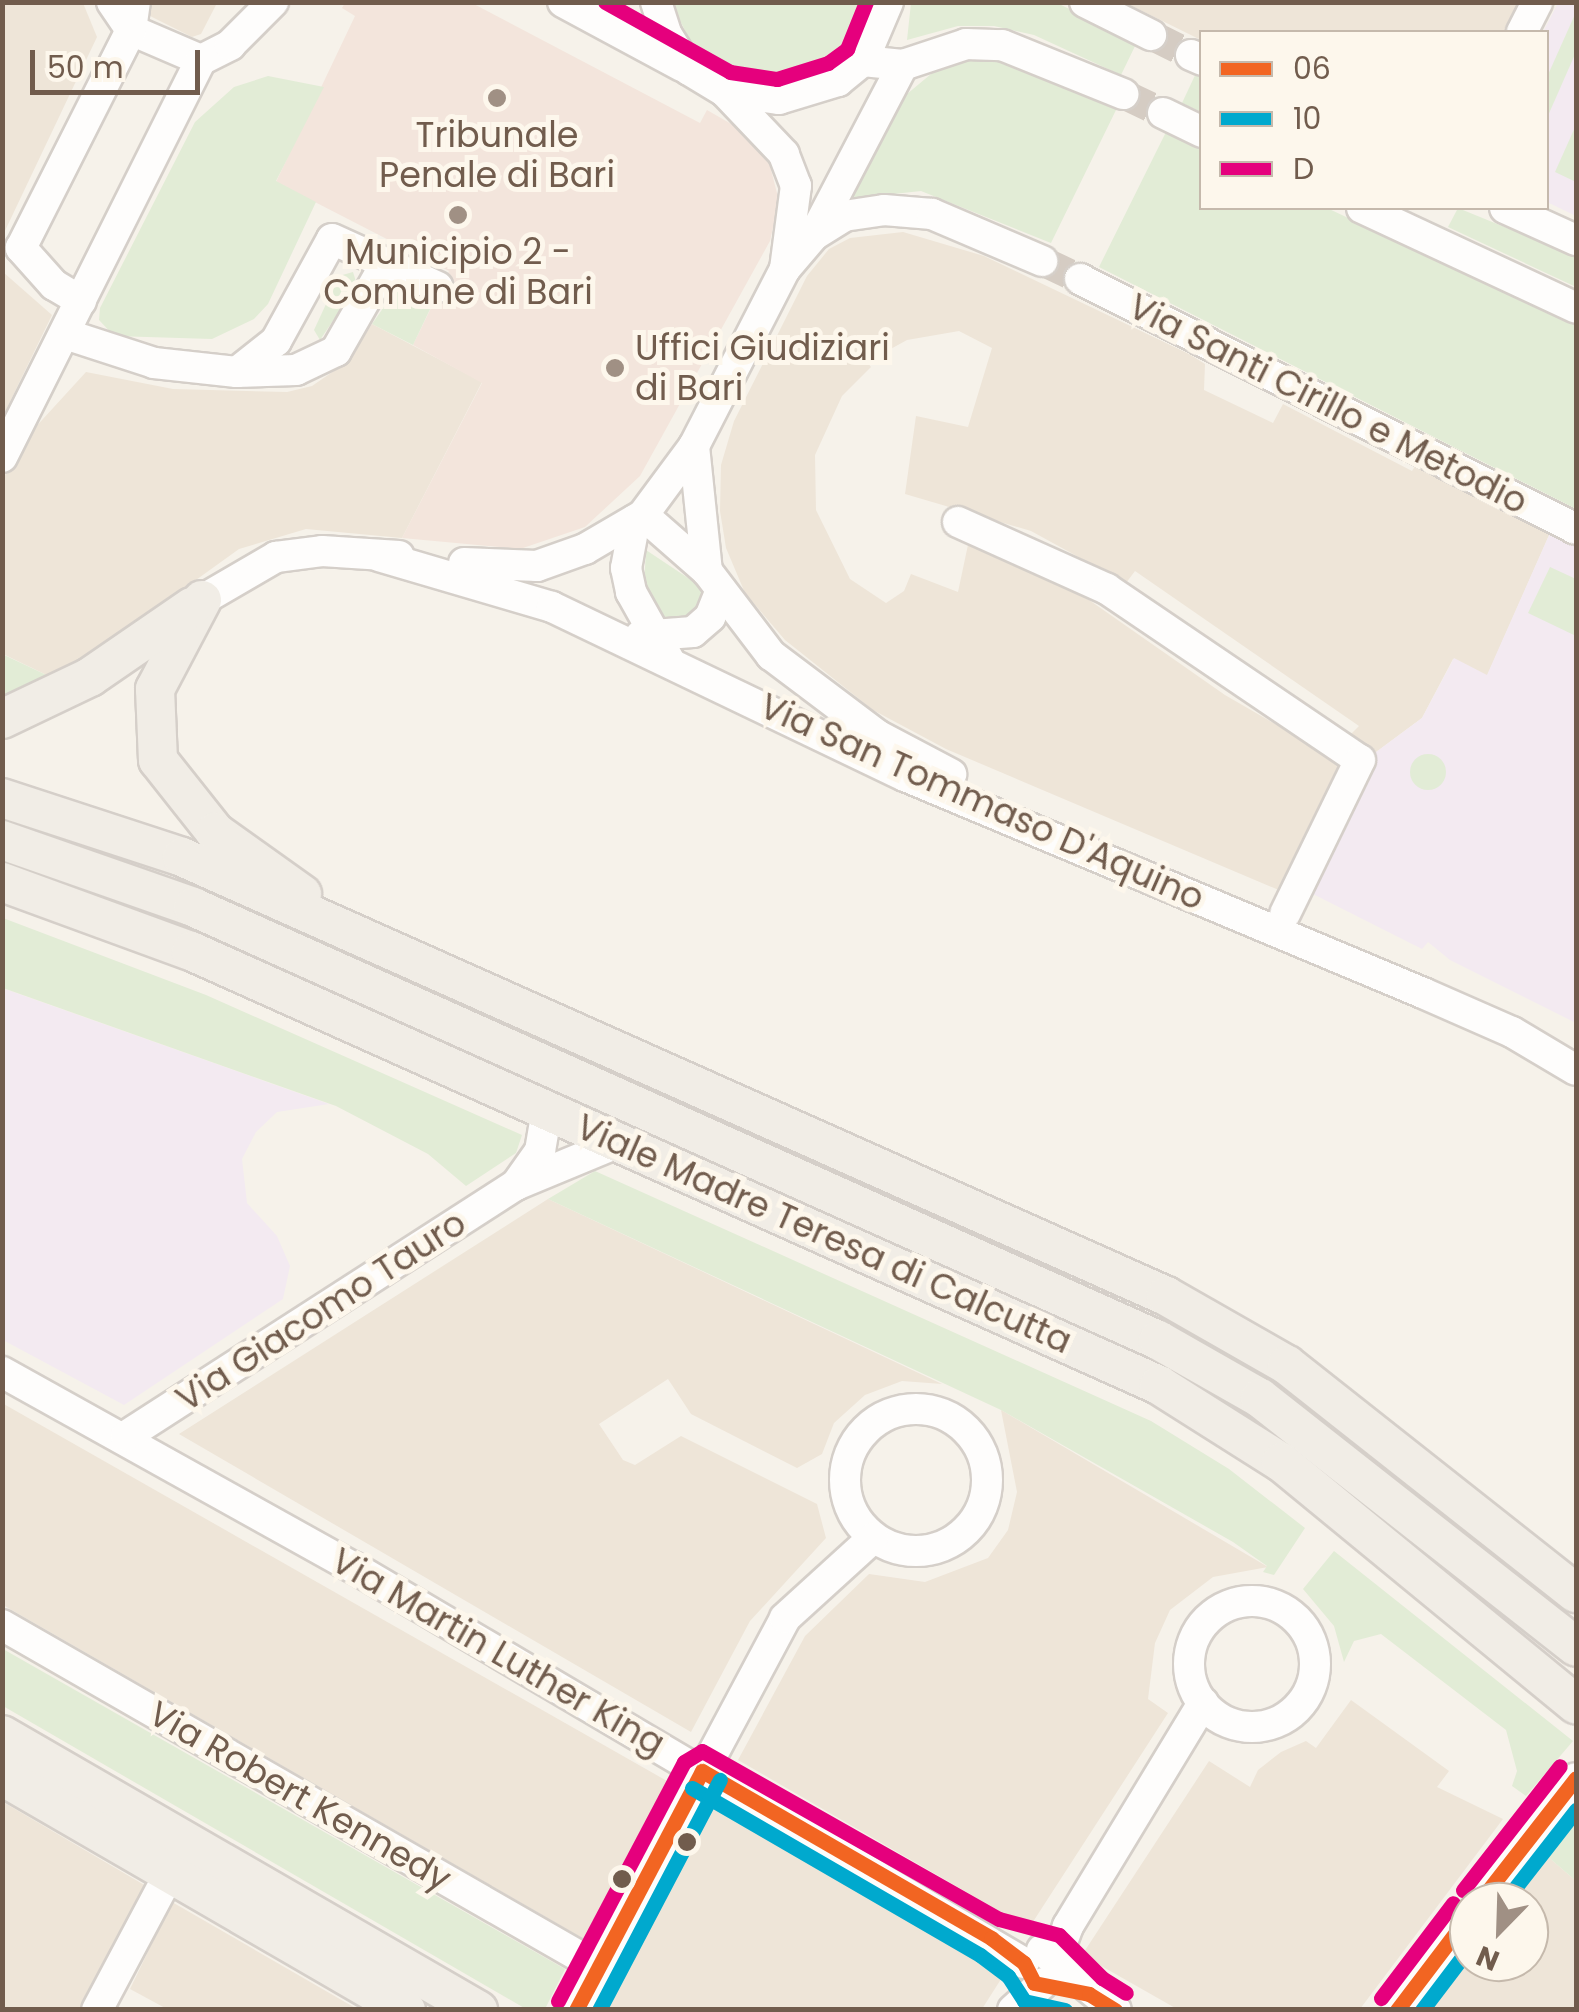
<!DOCTYPE html>
<style>
body{margin:0}
#map{position:relative;width:1579px;height:2012px;overflow:hidden;background:#f6f2ea;font-family:Poppins,sans-serif}
div>[style]{position:absolute}
.residential>*{inset:0;background:#eee5d8}
.commercial>*{inset:0;background:#f3e5dc}
.education>*{inset:0;background:#f3eaf1}
.green>*{inset:0;background:#e2ecd6}
.round{border-radius:50%}
.minor-tunnel>*{height:30px;margin-top:-15px;transform-origin:0;background:repeating-linear-gradient(90deg,#d5ccc3 0 30px,transparent 0 45px)}
.roads{filter:drop-shadow(2px 0 #d5cfc9) drop-shadow(-2px 0 #d5cfc9) drop-shadow(0 2px #d5cfc9) drop-shadow(0 -2px #d5cfc9)}
.minor>*{height:30px;margin:-15px;padding:0 15px;transform-origin:15px;border-radius:15px;background:#fefdfc}
.minor>.ring{margin:-15px;padding:0;box-sizing:content-box;background:none;border:30px solid #fefdfc;border-radius:50%}
.major>*{height:38px;margin:-19px;padding:0 19px;transform-origin:19px;border-radius:19px;background:#f1ede6}
.bus-1>*{height:15px;margin:-7.5px;padding:0 7.5px;transform-origin:7.5px;border-radius:7.5px;background:#f26522}
.bus-2>*{height:15px;margin:-7.5px;padding:0 7.5px;transform-origin:7.5px;border-radius:7.5px;background:#00a9ce}
.bus-3>*{height:15px;margin:-7.5px;padding:0 7.5px;transform-origin:7.5px;border-radius:7.5px;background:#e5007d}
.dots>*{width:28px;height:28px;translate:-50% -50%;box-sizing:border-box;border:5px solid #fdf7ec;border-radius:50%}
span{translate:-50% -50%;white-space:nowrap;text-align:center;line-height:1.15;-webkit-text-stroke:10px #fdf7ec;paint-order:stroke}
.poi-label{font-size:35px;color:#715c4d}
.left{translate:0 -50%;text-align:left}
.street-label{font-size:35px;color:#715c4d}
.frame{position:absolute;inset:0;border:5px solid #715c4d;pointer-events:none}
.legend{position:absolute;left:1199px;top:30px;width:350px;height:180px;box-sizing:border-box;background:#fdf7ec;border:2px solid #c5b9ac;margin:0;padding:12px 18px;list-style:none;font-size:30px;color:#715c4d}
.legend li{display:flex;align-items:center;gap:20px;height:50px}
.legend b{width:50px;border:2px solid #c5b9ac}
.north{position:absolute;left:1449px;top:1882px;width:100px;height:100px;box-sizing:border-box;background:#fdf7ec;border:2px solid #c5b9ac;border-radius:50%;rotate:203deg;font-size:28px;font-weight:700;line-height:40px;text-align:center;color:#715c4d}
.north::after{content:'';display:block;margin:auto;width:35px;height:45px;background:#a09084;clip-path:polygon(50% 0,100% 100%,50% 72%,0 100%)}
.scale{position:absolute;left:30px;top:50px;width:170px;height:45px;box-sizing:border-box;border:5px solid #715c4d;border-top:0;padding-left:12px;font-size:30px;line-height:35px;white-space:nowrap;color:#715c4d;-webkit-text-stroke:8px #fdf7ec;paint-order:stroke}
</style>
<div id="map">
<div class="residential">
<i style="clip-path:polygon(3px 2px,83px 3px,97px 37px,3px 235px)"></i>
<i style="clip-path:polygon(150px 3px,217px 3px,201px 34px,192px 37px,150px 16px)"></i>
<i style="clip-path:polygon(1126px 3px,1519px 3px,1504px 32px,1202px 32px,1201px 40px)"></i>
<i style="clip-path:polygon(903px 232px,984px 256px,1189px 354px,1205px 364px,1204px 390px,1273px 423px,1283px 404px,1412px 471px,1417px 463px,1550px 533px,1487px 676px,1453px 659px,1422px 718px,1372px 755px,1348px 737px,1359px 726px,1135px 571px,1126px 583px,1031px 531px,905px 494px,916px 416px,968px 427px,992px 348px,959px 331px,907px 340px,867px 362px,871px 367px,842px 396px,815px 455px,816px 510px,850px 579px,886px 603px,904px 591px,911px 574px,958px 592px,969px 540px,1069px 586px,1225px 695px,1344px 764px,1281px 891px,946px 749px,873px 710px,785px 640px,745px 593px,726px 548px,720px 511px,721px 465px,734px 421px,807px 276px,829px 249px,850px 238px)"></i>
<i style="clip-path:polygon(3px 272px,52px 315px,3px 416px)"></i>
<i style="clip-path:polygon(372px 324px,482px 382px,402px 538px,306px 529px,239px 549px,57px 680px,3px 654px,2px 481px,21px 443px,86px 372px,173px 389px,287px 392px,312px 386px,347px 362px)"></i>
<i style="clip-path:polygon(548px 1199px,942px 1384px,902px 1381px,865px 1395px,834px 1423px,822px 1454px,797px 1468px,691px 1414px,668px 1379px,599px 1424px,623px 1460px,635px 1465px,681px 1436px,817px 1504px,826px 1538px,750px 1621px,691px 1732px,179px 1434px)"></i>
<i style="clip-path:polygon(2px 1403px,667px 1781px,584px 1939px,3px 1605px)"></i>
<i style="clip-path:polygon(1001px 1410px,1268px 1567px,1213px 1577px,1170px 1610px,1155px 1643px,1148px 1699px,1168px 1713px,1029px 1928px,738px 1760px,805px 1636px,869px 1574px,925px 1582px,988px 1558px,1008px 1530px,1017px 1492px)"></i>
<i style="clip-path:polygon(1351px 1700px,1449px 1771px,1437px 1787px,1503px 1819px,1360px 2009px,1177px 2009px,1082px 1955px,1209px 1761px,1250px 1787px,1258px 1770px,1281px 1752px,1306px 1741px,1316px 1748px)"></i>
<i style="clip-path:polygon(3px 1802px,146px 1886px,80px 2009px,3px 2009px)"></i>
<i style="clip-path:polygon(713px 1808px,1003px 1976px,982px 2009px,606px 2009px)"></i>
<i style="clip-path:polygon(1547px 1856px,1576px 1881px,1576px 2009px,1430px 2010px,1469px 1958px,1529px 1962px,1529px 1902px,1512px 1902px)"></i>
<i style="clip-path:polygon(172px 1902px,357px 2009px,167px 2009px,130px 1989px)"></i>
</div>
<div class="commercial">
<i style="clip-path:polygon(470px 2px,700px 123px,707px 110px,733px 125px,769px 162px,779px 201px,770px 241px,640px 476px,585px 527px,520px 549px,402px 538px,482px 383px,413px 345px,449px 271px,276px 182px,355px 16px,342px 8px,345px 3px)"></i>
</div>
<div class="education">
<i style="clip-path:polygon(1558px 3px,1576px 3px,1576px 216px,1547px 202px,1543px 32px)"></i>
<i style="clip-path:polygon(1550px 533px,1576px 547px,1576px 1023px,1450px 960px,1428px 942px,1422px 949px,1307px 891px,1372px 755px,1422px 718px,1454px 658px,1487px 675px)"></i>
<i style="clip-path:polygon(2px 988px,329px 1104px,277px 1112px,256px 1132px,242px 1159px,247px 1203px,277px 1236px,290px 1266px,283px 1299px,124px 1405px,3px 1340px)"></i>
</div>
<div class="green">
<i style="clip-path:polygon(1055px 2px,1137px 42px,1121px 75px,1034px 35px,994px 26px,958px 26px,907px 40px,911px 3px)"></i>
<i style="clip-path:polygon(671px 3px,865px 3px,850px 40px,825px 64px,784px 80px,745px 78px,714px 65px,694px 48px)"></i>
<i style="clip-path:polygon(1576px 12px,1576px 52px,1547px 118px,1547px 77px)"></i>
<i style="clip-path:polygon(968px 59px,1009px 62px,1117px 108px,1051px 243px,921px 191px,848px 199px,907px 94px,937px 69px)"></i>
<i style="clip-path:polygon(1197px 71px,1201px 73px,1201px 112px,1182px 103px)"></i>
<i style="clip-path:polygon(268px 76px,324px 87px,276px 181px,316px 202px,268px 304px,254px 319px,212px 339px,114px 336px,99px 320px,100px 308px,195px 122px,234px 87px)"></i>
<i style="clip-path:polygon(1576px 125px,1576px 182px,1555px 172px)"></i>
<i style="clip-path:polygon(1166px 132px,1201px 149px,1202px 208px,1327px 208px,1576px 325px,1576px 509px,1099px 267px)"></i>
<i style="clip-path:polygon(1458px 208px,1576px 256px,1576px 287px,1448px 227px)"></i>
<i style="clip-path:polygon(353px 272px,357px 285px,320px 340px,314px 330px,339px 276px)"></i>
<i style="clip-path:polygon(395px 291px,433px 303px,413px 345px,372px 324px)"></i>
<i style="clip-path:polygon(646px 550px,703px 588px,697px 615px,659px 619px,644px 586px)"></i>
<i style="clip-path:polygon(1550px 567px,1576px 579px,1576px 636px,1528px 613px)"></i>
<i style="clip-path:polygon(2px 654px,57px 680px,3px 702px)"></i>
<i class="round" style="left:1410px;top:754px;width:36px;height:36px"></i>
<i style="clip-path:polygon(3px 918px,206px 995px,522px 1135px,516px 1153px,466px 1186px,428px 1154px,336px 1106px,3px 988px)"></i>
<i style="clip-path:polygon(595px 1171px,1151px 1421px,1229px 1469px,1305px 1528px,1274px 1575px,1263px 1572px,1267px 1566px,1233px 1542px,1001px 1410px,548px 1199px)"></i>
<i style="clip-path:polygon(1334px 1551px,1573px 1741px,1526px 1796px,1512px 1786px,1517px 1771px,1506px 1730px,1381px 1634px,1354px 1641px,1344px 1662px,1334px 1626px,1303px 1589px)"></i>
<i style="clip-path:polygon(3px 1649px,565px 1969px,545px 2009px,526px 2009px,3px 1706px)"></i>
<i style="clip-path:polygon(1576px 1821px,1576px 1881px,1547px 1856px)"></i>
</div>
<div class="minor-tunnel">
<i style="left:1151px;top:35px;width:45px;rotate:26.6deg"></i>
<i style="left:1123px;top:94px;width:44px;rotate:25.4deg"></i>
<i style="left:1042px;top:261px;width:42px;rotate:25.3deg"></i>
</div>
<div class="roads">
<div class="minor">
<i style="left:112px;top:2px;width:34px;rotate:56deg"></i>
<i style="left:131px;top:30px;width:76px;rotate:23.2deg"></i>
<i style="left:563px;top:2px;width:135px;rotate:28.3deg"></i>
<i style="left:656px;top:2px;width:35px;rotate:72deg"></i>
<i style="left:667px;top:35px;width:41px;rotate:57.8deg"></i>
<i style="left:689px;top:70px;width:41px;rotate:31deg"></i>
<i style="left:724px;top:91px;width:56px;rotate:8.3deg"></i>
<i style="left:779px;top:99px;width:62px;rotate:-17deg"></i>
<i style="left:838px;top:81px;width:32px;rotate:-39deg"></i>
<i style="left:863px;top:61px;width:64px;rotate:-67deg"></i>
<i style="left:1085px;top:2px;width:74px;rotate:26.6deg"></i>
<i style="left:1522px;top:32px;width:34px;rotate:-63deg"></i>
<i style="left:1191px;top:55px;width:12px;rotate:24deg"></i>
<i style="left:863px;top:61px;width:40px;rotate:5.7deg"></i>
<i style="left:903px;top:65px;width:66px;rotate:-18.4deg"></i>
<i style="left:966px;top:44px;width:36px;rotate:2deg"></i>
<i style="left:1002px;top:45px;width:131px;rotate:22deg"></i>
<i style="left:1163px;top:113px;width:43px;rotate:26deg"></i>
<i style="left:1362px;top:208px;width:236px;rotate:25deg"></i>
<i style="left:1505px;top:208px;width:78px;rotate:24.3deg"></i>
<i style="left:814px;top:235px;width:192px;rotate:-62.4deg"></i>
<i style="left:385px;top:265px;width:99px;rotate:119.7deg"></i>
<i style="left:336px;top:351px;width:44px;rotate:154.6deg"></i>
<i style="left:296px;top:370px;width:59px;rotate:178.1deg"></i>
<i style="left:237px;top:372px;width:50px;rotate:-38.5deg"></i>
<i style="left:276px;top:341px;width:116px;rotate:-61.2deg"></i>
<i style="left:332px;top:239px;width:116px;rotate:24.4deg"></i>
<i style="left:785px;top:269px;width:45px;rotate:-49.5deg"></i>
<i style="left:814px;top:235px;width:36px;rotate:-32deg"></i>
<i style="left:844px;top:216px;width:40px;rotate:-8.5deg"></i>
<i style="left:884px;top:210px;width:48px;rotate:4.8deg"></i>
<i style="left:932px;top:214px;width:120px;rotate:23.1deg"></i>
<i style="left:1080px;top:279px;width:555px;rotate:26.75deg"></i>
<i style="left:81px;top:301px;width:31px;rotate:-149deg"></i>
<i style="left:54px;top:285px;width:50px;rotate:-131.7deg"></i>
<i style="left:21px;top:248px;width:244px;rotate:-63.2deg"></i>
<i style="left:131px;top:30px;width:28px;rotate:-82deg"></i>
<i style="left:65px;top:334px;width:94px;rotate:18deg"></i>
<i style="left:154px;top:363px;width:83px;rotate:6.2deg"></i>
<i style="left:694px;top:446px;width:126px;rotate:84.1deg"></i>
<i style="left:707px;top:571px;width:106px;rotate:52.7deg"></i>
<i style="left:771px;top:655px;width:133px;rotate:37deg"></i>
<i style="left:877px;top:735px;width:84px;rotate:27.8deg"></i>
<i style="left:2px;top:457px;width:444px;rotate:-63.4deg"></i>
<i style="left:201px;top:60px;width:33px;rotate:-27deg"></i>
<i style="left:230px;top:45px;width:61px;rotate:-45deg"></i>
<i style="left:643px;top:515px;width:85px;rotate:41.2deg"></i>
<i style="left:635px;top:520px;width:49px;rotate:100.6deg"></i>
<i style="left:626px;top:568px;width:25px;rotate:78deg"></i>
<i style="left:631px;top:592px;width:78px;rotate:60.8deg"></i>
<i style="left:958px;top:522px;width:163px;rotate:24.2deg"></i>
<i style="left:1107px;top:589px;width:305px;rotate:34.1deg"></i>
<i style="left:1360px;top:760px;width:171px;rotate:116deg"></i>
<i style="left:379px;top:556px;width:180px;rotate:16.4deg"></i>
<i style="left:552px;top:607px;width:391px;rotate:25.6deg"></i>
<i style="left:905px;top:776px;width:562px;rotate:22.73deg"></i>
<i style="left:1423px;top:993px;width:97px;rotate:23.7deg"></i>
<i style="left:1512px;top:1032px;width:74px;rotate:30.7deg"></i>
<i style="left:464px;top:563px;width:73px;rotate:2.4deg"></i>
<i style="left:537px;top:566px;width:51px;rotate:-19.5deg"></i>
<i style="left:585px;top:549px;width:67px;rotate:-30.4deg"></i>
<i style="left:643px;top:515px;width:86px;rotate:-53.5deg"></i>
<i style="left:694px;top:446px;width:199px;rotate:-62.8deg"></i>
<i style="left:785px;top:269px;width:84px;rotate:-82.5deg"></i>
<i style="left:796px;top:186px;width:34px;rotate:-111deg"></i>
<i style="left:784px;top:154px;width:87px;rotate:-133.6deg"></i>
<i style="left:202px;top:600px;width:86px;rotate:-30.2deg"></i>
<i style="left:276px;top:557px;width:46px;rotate:-7.4deg"></i>
<i style="left:322px;top:551px;width:77px;rotate:3.7deg"></i>
<i style="left:640px;top:636px;width:53px;rotate:-4.3deg"></i>
<i style="left:693px;top:632px;width:23px;rotate:-41deg"></i>
<i style="left:710px;top:617px;width:29px;rotate:-68deg"></i>
<i style="left:516px;top:1185px;width:113px;rotate:-22.5deg"></i>
<i style="left:2px;top:1372px;width:402px;rotate:29.1deg"></i>
<i style="left:353px;top:1567px;width:779px;rotate:30.55deg"></i>
<i class="ring" style="left:845px;top:1409px;width:112px;height:112px"></i>
<i style="left:126px;top:1436px;width:464px;rotate:-32.8deg"></i>
<i style="left:516px;top:1185px;width:42px;rotate:-54.8deg"></i>
<i style="left:540px;top:1151px;width:42px;rotate:-80.3deg"></i>
<i class="ring" style="left:1189px;top:1601px;width:96px;height:96px"></i>
<i style="left:2px;top:1625px;width:687px;rotate:29.85deg"></i>
<i style="left:1479px;top:1902px;width:157px;rotate:-52deg"></i>
<i style="left:1042px;top:1950px;width:95px;rotate:39deg"></i>
<i style="left:1056px;top:1959px;width:35px;rotate:-70deg"></i>
<i style="left:1068px;top:1926px;width:261px;rotate:-58.8deg"></i>
<i style="left:97px;top:2010px;width:174px;rotate:-62deg"></i>
<i style="left:576px;top:2010px;width:444px;rotate:-61.9deg"></i>
<i style="left:785px;top:1618px;width:119px;rotate:-42.3deg"></i>
<i style="left:1013px;top:2010px;width:40px;rotate:-42deg"></i>
<i style="left:1397px;top:2010px;width:119px;rotate:-52.8deg"></i>
</div>
<div class="major">
<i style="left:202px;top:600px;width:101px;rotate:117.8deg"></i>
<i style="left:155px;top:689px;width:71px;rotate:87.6deg"></i>
<i style="left:158px;top:760px;width:92px;rotate:51.6deg"></i>
<i style="left:215px;top:832px;width:107px;rotate:35.5deg"></i>
<i style="left:2px;top:719px;width:98px;rotate:-25.5deg"></i>
<i style="left:90px;top:677px;width:124px;rotate:-34.5deg"></i>
<i style="left:2px;top:798px;width:189px;rotate:18.1deg"></i>
<i style="left:182px;top:857px;width:1077px;rotate:24.04deg"></i>
<i style="left:1166px;top:1296px;width:139px;rotate:29.7deg"></i>
<i style="left:1287px;top:1365px;width:368px;rotate:38.3deg"></i>
<i style="left:2px;top:840px;width:202px;rotate:19.3deg"></i>
<i style="left:193px;top:907px;width:1058px;rotate:24.17deg"></i>
<i style="left:1158px;top:1340px;width:117px;rotate:29.6deg"></i>
<i style="left:1260px;top:1398px;width:402px;rotate:38.2deg"></i>
<i style="left:2px;top:882px;width:201px;rotate:20.1deg"></i>
<i style="left:191px;top:951px;width:1061px;rotate:24.15deg"></i>
<i style="left:1159px;top:1385px;width:144px;rotate:32.3deg"></i>
<i style="left:1281px;top:1462px;width:382px;rotate:39.4deg"></i>
<i style="left:2px;top:1735px;width:550px;rotate:30.02deg"></i>
<i style="left:2px;top:1776px;width:467px;rotate:30.1deg"></i>
</div>
</div>
<div class="bus-1">
<i style="left:702px;top:1771px;width:334px;rotate:30deg"></i>
<i style="left:991px;top:1938px;width:41px;rotate:37.1deg"></i>
<i style="left:1024px;top:1963px;width:22px;rotate:63deg"></i>
<i style="left:1034px;top:1983px;width:56px;rotate:11.3deg"></i>
<i style="left:1089px;top:1994px;width:31px;rotate:32deg"></i>
<i style="left:1479px;top:1902px;width:157px;rotate:-52deg"></i>
<i style="left:576px;top:2010px;width:270px;rotate:-62.2deg"></i>
<i style="left:1397px;top:2010px;width:119px;rotate:-52.8deg"></i>
</div>
<div class="bus-2">
<i style="left:692px;top:1788px;width:333px;rotate:30.1deg"></i>
<i style="left:980px;top:1955px;width:35px;rotate:37deg"></i>
<i style="left:1008px;top:1976px;width:30px;rotate:57deg"></i>
<i style="left:1024px;top:2001px;width:42px;rotate:12.4deg"></i>
<i style="left:1504px;top:1902px;width:117px;rotate:-52deg"></i>
<i style="left:599px;top:2010px;width:260px;rotate:-62.3deg"></i>
<i style="left:1422px;top:2010px;width:78px;rotate:-52.8deg"></i>
</div>
<div class="bus-3">
<i style="left:605px;top:2px;width:143px;rotate:29.2deg"></i>
<i style="left:730px;top:72px;width:48px;rotate:8.5deg"></i>
<i style="left:777px;top:79px;width:53px;rotate:-17.4deg"></i>
<i style="left:828px;top:63px;width:24px;rotate:-36deg"></i>
<i style="left:847px;top:49px;width:51px;rotate:-68deg"></i>
<i style="left:1463px;top:1890px;width:157px;rotate:-52deg"></i>
<i style="left:1381px;top:1998px;width:119px;rotate:-52.8deg"></i>
<i style="left:558px;top:2001px;width:270px;rotate:-62.2deg"></i>
<i style="left:684px;top:1762px;width:21px;rotate:-31deg"></i>
<i style="left:702px;top:1751px;width:341px;rotate:29.5deg"></i>
<i style="left:999px;top:1919px;width:62px;rotate:14.9deg"></i>
<i style="left:1059px;top:1935px;width:61px;rotate:45deg"></i>
<i style="left:1102px;top:1978px;width:28px;rotate:32deg"></i>
</div>
<div class="dots">
<i style="left:497px;top:98px;background:#a09084"></i>
<i style="left:458px;top:215px;background:#a09084"></i>
<i style="left:615px;top:368px;background:#a09084"></i>
<i style="left:687px;top:1842px;background:#715c4d"></i>
<i style="left:622px;top:1879px;background:#715c4d"></i>
</div>
<div class="poi-label">
<span style="left:497px;top:155px">Tribunale<br>Penale di Bari</span>
<span style="left:458px;top:272px">Municipio 2 -<br>Comune di Bari</span>
<span class="left" style="left:635px;top:368px">Uffici Giudiziari<br>di Bari</span>
</div>
<div class="street-label">
<span style="left:1328px;top:404px;rotate:27deg">Via Santi Cirillo e Metodio</span>
<span style="left:982px;top:802px;rotate:24deg">Via San Tommaso D'Aquino</span>
<span style="left:824px;top:1234px;rotate:24deg">Viale Madre Teresa di Calcutta</span>
<span style="left:321px;top:1311px;rotate:-33deg">Via Giacomo Tauro</span>
<span style="left:498px;top:1652px;rotate:30deg">Via Martin Luther King</span>
<span style="left:300px;top:1796px;rotate:30deg">Via Robert Kennedy</span>
</div>
<div class="frame"></div>
<ul class="legend">
<li><b style="height:12px;background:#f26522"></b>06</li>
<li><b style="height:12px;background:#00a9ce"></b>10</li>
<li><b style="height:12px;background:#e5007d"></b>D</li>
</ul>
<div class="north">N</div>
<div class="scale">50 m</div>
</div>
